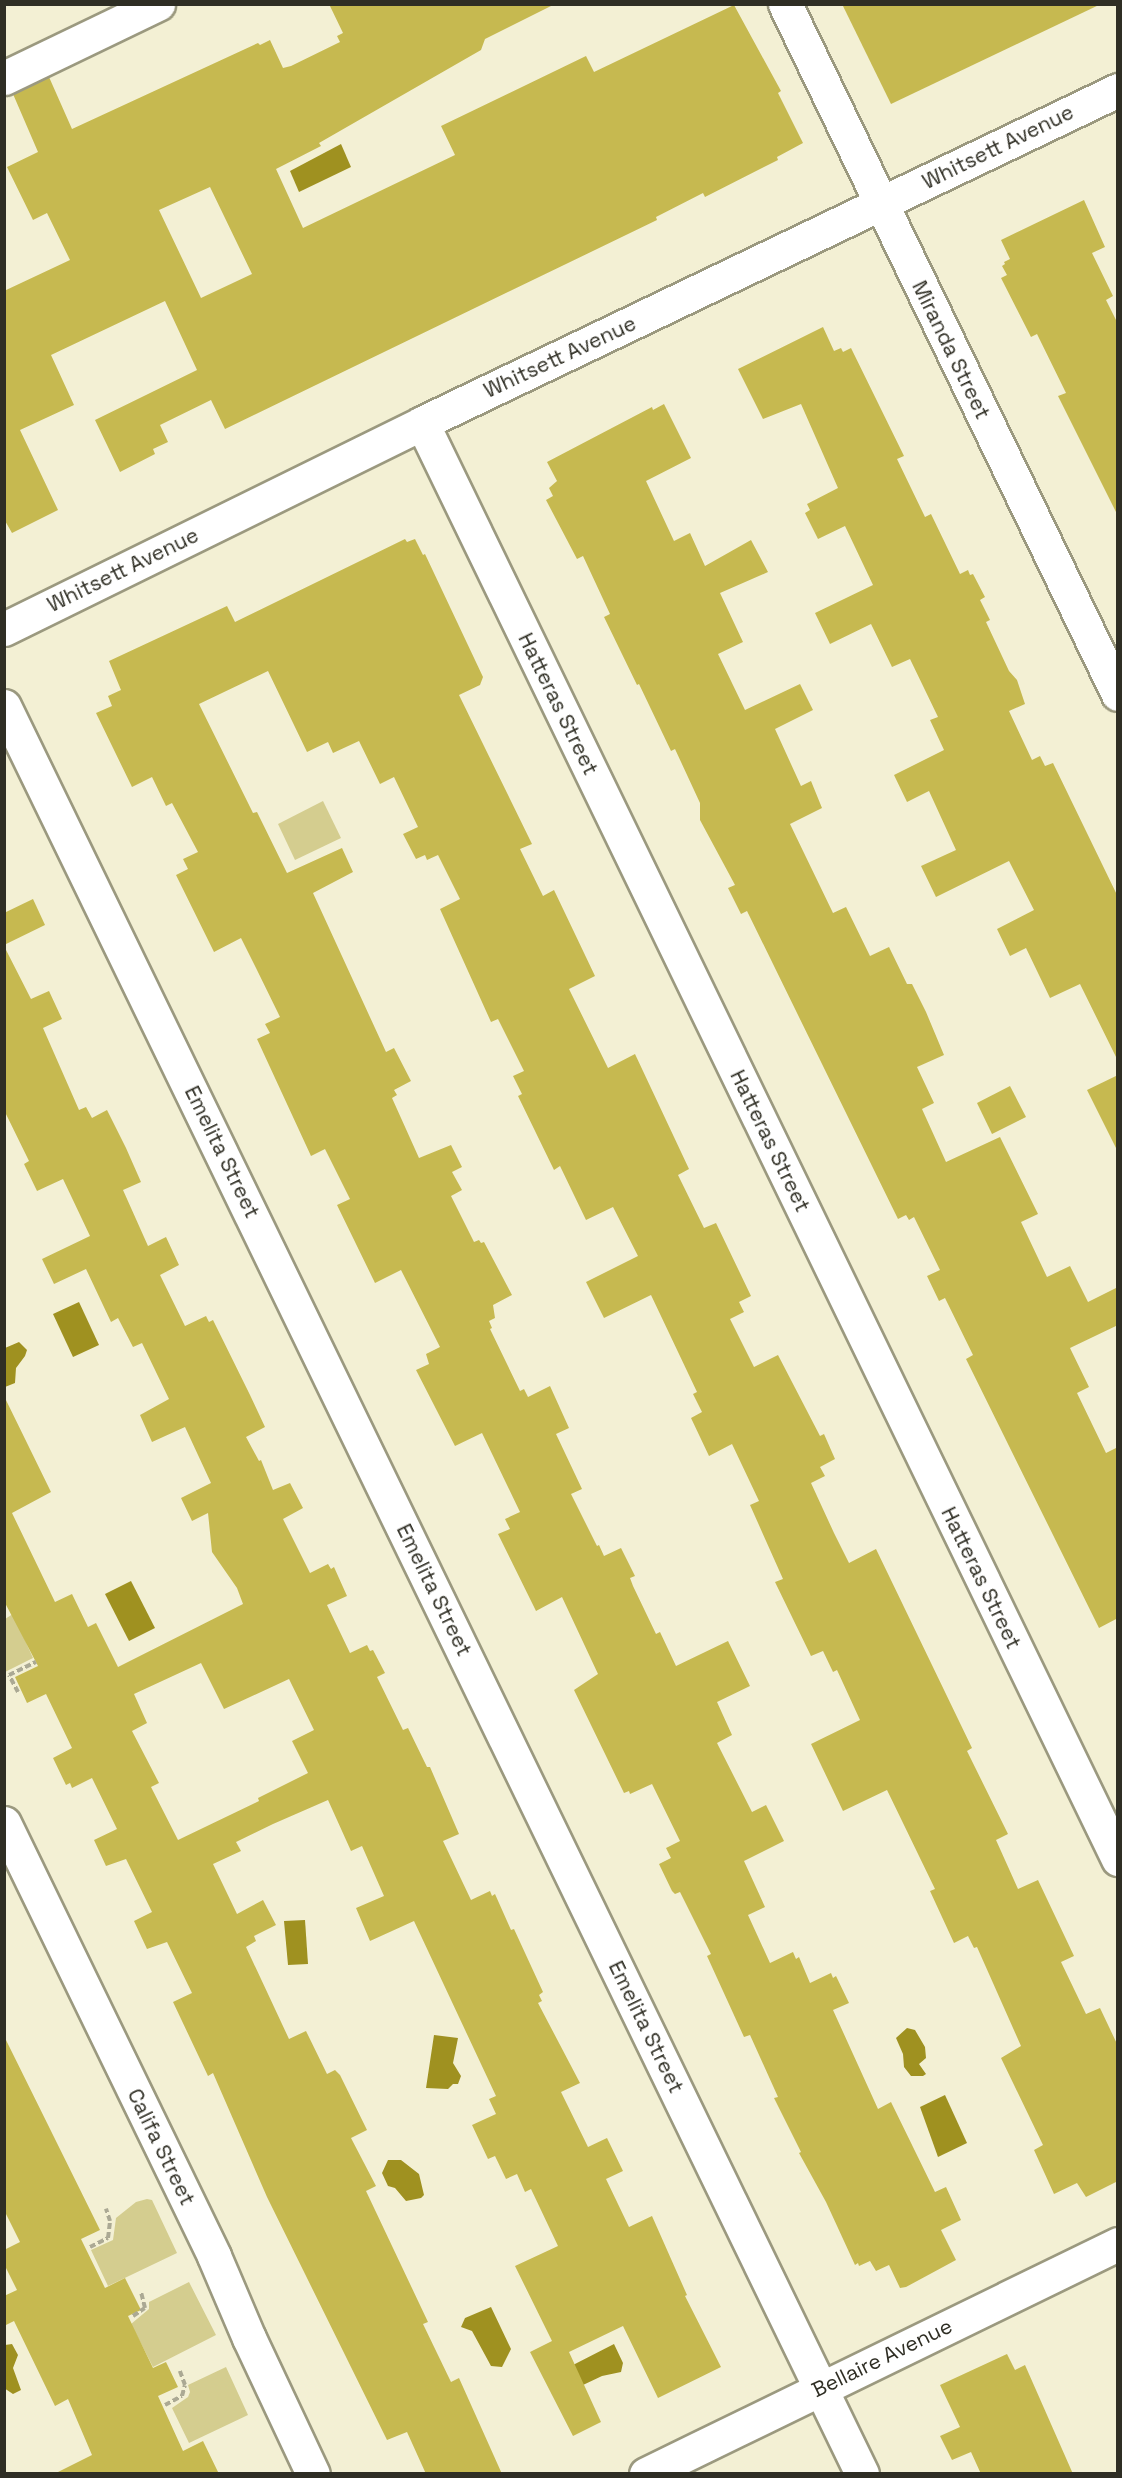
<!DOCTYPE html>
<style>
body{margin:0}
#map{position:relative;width:1122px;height:2478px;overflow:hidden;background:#f3f0d4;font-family:"Space Grotesk",sans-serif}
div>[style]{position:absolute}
.green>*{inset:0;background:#d4cd8f}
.water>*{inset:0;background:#9f9120}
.building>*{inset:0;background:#c6b950}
.path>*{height:4px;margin-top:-2px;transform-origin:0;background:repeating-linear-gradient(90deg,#aba994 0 6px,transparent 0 9px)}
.roads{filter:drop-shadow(2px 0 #9b997f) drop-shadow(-2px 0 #9b997f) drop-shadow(0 2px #9b997f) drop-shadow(0 -2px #9b997f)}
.minor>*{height:33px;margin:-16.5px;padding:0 16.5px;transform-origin:16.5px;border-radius:16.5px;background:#fff}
.major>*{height:33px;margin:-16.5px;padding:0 16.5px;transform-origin:16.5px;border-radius:16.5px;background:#fff}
span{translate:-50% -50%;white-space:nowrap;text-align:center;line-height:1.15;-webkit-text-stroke:5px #fff;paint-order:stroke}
.street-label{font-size:21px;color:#2f2e24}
.frame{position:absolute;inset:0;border:6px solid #2f2e24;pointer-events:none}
</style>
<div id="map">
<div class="green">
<i style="clip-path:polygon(323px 801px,341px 838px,295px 860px,278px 824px)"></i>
<i style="clip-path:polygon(13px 1614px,33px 1658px,5px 1672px,5px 1619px)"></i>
<i style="clip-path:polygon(147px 2199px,152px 2200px,177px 2253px,108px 2286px,91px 2250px,113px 2240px,116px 2218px,136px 2202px)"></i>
<i style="clip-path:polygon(189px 2282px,216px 2335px,153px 2367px,131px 2324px,149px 2309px,149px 2302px)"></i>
<i style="clip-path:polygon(226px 2367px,248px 2415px,189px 2443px,172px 2408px,188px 2397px,190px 2392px,188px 2385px)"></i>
</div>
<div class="water">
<i style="clip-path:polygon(341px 144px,351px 167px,299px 192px,290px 171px)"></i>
<i style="clip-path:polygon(79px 1302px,99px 1345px,73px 1357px,53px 1314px)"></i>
<i style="clip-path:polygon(19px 1342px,27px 1350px,25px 1356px,16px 1368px,15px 1383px,5px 1387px,5px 1348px)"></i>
<i style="clip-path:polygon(131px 1581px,155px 1628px,129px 1641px,105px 1594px)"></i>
<i style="clip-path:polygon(305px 1920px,308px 1964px,288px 1965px,284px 1921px)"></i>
<i style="clip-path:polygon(907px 2028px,915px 2030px,925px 2047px,926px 2058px,919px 2064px,926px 2074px,923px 2076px,911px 2076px,904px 2067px,903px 2054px,896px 2038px)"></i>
<i style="clip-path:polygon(434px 2035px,458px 2038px,453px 2063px,461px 2076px,458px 2084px,453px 2084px,448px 2089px,426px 2088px)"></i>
<i style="clip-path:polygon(945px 2095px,967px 2143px,938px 2157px,920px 2107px)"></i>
<i style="clip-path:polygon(388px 2160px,401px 2160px,419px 2174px,424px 2195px,421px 2198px,406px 2201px,395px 2188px,388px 2186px,382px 2173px)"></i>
<i style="clip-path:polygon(491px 2307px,511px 2349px,502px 2367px,491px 2366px,472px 2331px,461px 2327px,465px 2318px)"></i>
<i style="clip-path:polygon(12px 2344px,18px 2355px,13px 2368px,21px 2390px,13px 2394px,4px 2388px,5px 2345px)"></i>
<i style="clip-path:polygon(614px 2344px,623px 2363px,621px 2372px,602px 2376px,583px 2385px,573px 2365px)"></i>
</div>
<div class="building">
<i style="clip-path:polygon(evenodd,329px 4px,555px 4px,485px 39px,481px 50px,319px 143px,321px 146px,276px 169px,303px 228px,455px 155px,441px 126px,586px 56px,594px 72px,734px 5px,781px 91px,778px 93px,803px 143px,777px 157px,778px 160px,705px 197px,703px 193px,656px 217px,657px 220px,225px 429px,211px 400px,160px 425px,168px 442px,153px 449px,155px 454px,120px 472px,95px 420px,197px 370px,165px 301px,51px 355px,74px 405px,20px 430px,58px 510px,12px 533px,4px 519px,4px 291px,70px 260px,47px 213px,33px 220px,7px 167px,38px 152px,13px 94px,49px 77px,72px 129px,258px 43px,260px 45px,270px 40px,283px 68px,291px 66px,340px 42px,337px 36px,343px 33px,329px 4px,210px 187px,252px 274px,201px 298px,159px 210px,210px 187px)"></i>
<i style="clip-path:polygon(842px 4px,1101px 4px,891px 104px)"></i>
<i style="clip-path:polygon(1084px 200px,1105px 247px,1092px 253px,1113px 296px,1106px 300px,1118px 324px,1118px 516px,1058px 396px,1066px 393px,1037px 334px,1031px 337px,1001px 278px,1007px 275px,1002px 266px,1005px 264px,1004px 262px,1010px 259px,1001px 240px)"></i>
<i style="clip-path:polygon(823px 327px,834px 351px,841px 348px,843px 352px,851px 348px,904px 456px,897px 459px,925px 517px,931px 514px,960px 574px,968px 570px,970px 575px,973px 574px,985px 597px,980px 600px,990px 620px,986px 622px,1009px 671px,1017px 680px,1025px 704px,1009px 711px,1032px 760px,1040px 756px,1045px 766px,1053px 763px,1118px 897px,1118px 1061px,1080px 984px,1050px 998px,1026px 948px,1010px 956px,997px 929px,1034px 910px,1009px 861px,936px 897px,921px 866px,956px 850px,929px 791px,907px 802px,894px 775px,944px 750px,930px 720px,938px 717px,910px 659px,892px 667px,871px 624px,830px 644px,815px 613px,873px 585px,845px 526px,818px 539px,805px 513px,810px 510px,807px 504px,838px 488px,801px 404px,763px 419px,738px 369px)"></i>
<i style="clip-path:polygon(664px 404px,691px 458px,646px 481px,674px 541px,690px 533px,705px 566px,751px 540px,768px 572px,720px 593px,743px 642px,718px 654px,745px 710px,800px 684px,813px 710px,775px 729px,801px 786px,811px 781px,822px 808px,790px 824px,833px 913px,846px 907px,870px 956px,889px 947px,907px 984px,912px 984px,926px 1012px,944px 1055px,917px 1067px,934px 1103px,922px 1109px,946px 1162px,1000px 1137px,1038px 1214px,1021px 1222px,1047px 1277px,1070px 1266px,1088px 1302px,1118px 1287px,1118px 1325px,1070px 1348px,1089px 1387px,1077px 1393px,1106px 1453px,1118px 1447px,1118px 1618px,1099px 1628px,966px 1359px,973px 1355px,945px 1298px,939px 1301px,927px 1276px,940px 1270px,914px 1217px,909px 1220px,906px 1215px,898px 1219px,747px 911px,741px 914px,728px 888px,735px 885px,700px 820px,700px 803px,675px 749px,671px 751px,639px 684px,637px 685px,604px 617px,610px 614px,583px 556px,577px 559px,546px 500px,553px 496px,549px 488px,557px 481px,547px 462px,652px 407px,653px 410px)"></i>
<i style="clip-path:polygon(405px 539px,407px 542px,415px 539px,423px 555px,425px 554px,483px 677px,480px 685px,459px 695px,532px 844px,520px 849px,543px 896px,554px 890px,595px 976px,569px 989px,608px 1068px,635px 1054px,689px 1169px,678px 1175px,704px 1228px,716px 1223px,751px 1296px,739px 1302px,744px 1312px,730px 1319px,754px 1367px,778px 1355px,820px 1436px,824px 1434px,835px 1459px,820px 1467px,825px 1476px,811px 1483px,834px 1533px,849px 1563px,876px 1549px,972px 1748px,967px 1751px,1008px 1834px,996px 1840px,1018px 1889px,1038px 1880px,1074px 1956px,1061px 1962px,1086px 2014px,1100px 2008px,1118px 2046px,1118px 2181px,1086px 2197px,1077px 2183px,1054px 2194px,1034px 2150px,1043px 2145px,1001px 2058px,1021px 2046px,977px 1947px,974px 1948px,968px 1936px,954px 1943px,930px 1891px,935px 1889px,887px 1790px,843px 1811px,811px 1744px,860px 1720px,837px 1670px,833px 1672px,823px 1651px,811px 1656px,775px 1582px,783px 1579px,750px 1505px,759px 1501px,732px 1444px,709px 1456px,691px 1418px,702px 1412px,693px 1394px,697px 1392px,651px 1295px,604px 1318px,586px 1282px,638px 1256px,613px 1207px,586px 1220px,560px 1166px,554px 1170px,518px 1096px,522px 1094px,513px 1076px,524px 1071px,498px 1019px,491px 1022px,440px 909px,460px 899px,438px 855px,427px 860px,425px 855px,416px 859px,403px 834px,418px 827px,394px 777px,380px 784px,359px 741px,333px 753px,328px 742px,307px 752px,268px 671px,199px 704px,253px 813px,257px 812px,287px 873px,342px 848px,353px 872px,313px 893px,386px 1052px,394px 1048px,411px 1081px,394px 1090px,397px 1095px,392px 1098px,419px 1158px,451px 1145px,462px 1167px,452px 1172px,462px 1190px,451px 1196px,474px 1242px,479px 1240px,481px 1243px,484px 1242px,512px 1295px,493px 1305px,495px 1318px,489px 1321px,492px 1328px,490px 1329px,520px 1391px,524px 1389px,528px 1397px,550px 1386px,569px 1428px,556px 1434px,582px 1489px,571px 1494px,597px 1546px,599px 1545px,604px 1556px,621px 1548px,635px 1576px,630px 1578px,633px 1586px,656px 1634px,660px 1632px,676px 1666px,728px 1641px,750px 1686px,717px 1702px,732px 1735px,717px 1743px,752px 1812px,766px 1805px,784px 1841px,744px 1861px,765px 1907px,748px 1915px,770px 1963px,793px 1952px,796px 1959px,799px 1957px,810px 1983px,831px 1973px,833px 1978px,836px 1976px,849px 2003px,833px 2010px,878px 2109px,891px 2102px,935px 2192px,946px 2187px,961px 2220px,941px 2230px,956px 2260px,906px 2287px,900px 2288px,889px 2265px,876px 2271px,870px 2261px,859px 2266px,858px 2263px,855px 2265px,826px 2202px,799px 2153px,801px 2152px,774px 2098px,778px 2097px,750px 2035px,744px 2037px,707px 1956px,711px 1954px,680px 1892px,675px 1894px,672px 1891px,659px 1864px,671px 1858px,666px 1848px,680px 1841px,652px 1784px,630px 1794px,629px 1791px,624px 1793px,574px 1690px,598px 1674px,562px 1597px,536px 1611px,498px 1534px,510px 1529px,505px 1519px,520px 1512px,482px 1433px,455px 1446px,416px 1370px,429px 1364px,426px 1354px,440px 1347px,401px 1270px,375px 1283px,337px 1205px,350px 1199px,325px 1149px,311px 1156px,257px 1039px,270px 1033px,265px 1024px,280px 1017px,256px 968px,241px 938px,214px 952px,176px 875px,188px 869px,183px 859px,198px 852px,172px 803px,166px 806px,152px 777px,132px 787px,96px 713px,112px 706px,108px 696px,121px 690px,109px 661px,227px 606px,235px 622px)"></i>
<i style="clip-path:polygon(33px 899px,45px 925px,4px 945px,4px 913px)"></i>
<i style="clip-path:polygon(evenodd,4px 946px,31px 999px,49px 991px,62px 1019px,43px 1028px,79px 1110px,86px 1107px,92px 1118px,107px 1110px,126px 1148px,141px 1182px,123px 1190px,148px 1246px,166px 1237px,179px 1265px,160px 1275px,185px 1326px,206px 1316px,209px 1322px,213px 1320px,250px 1395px,265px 1427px,246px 1437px,259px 1461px,261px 1460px,273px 1490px,290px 1483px,303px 1508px,283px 1519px,310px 1573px,328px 1564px,331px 1569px,334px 1567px,347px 1596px,327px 1605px,350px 1653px,367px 1645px,370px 1651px,373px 1650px,385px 1673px,377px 1677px,403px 1730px,408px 1728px,427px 1767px,430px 1767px,459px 1834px,443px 1841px,471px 1900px,490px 1891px,492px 1896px,495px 1894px,511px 1930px,514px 1929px,543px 1992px,539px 1995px,542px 2001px,538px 2003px,580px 2083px,561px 2092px,588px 2147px,607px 2138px,623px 2171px,606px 2179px,629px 2227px,652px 2216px,687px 2295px,685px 2296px,721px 2367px,658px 2398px,623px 2326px,569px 2352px,601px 2422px,573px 2436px,530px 2352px,552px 2341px,515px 2266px,558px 2246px,531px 2189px,525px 2192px,517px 2174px,506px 2179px,495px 2156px,488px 2159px,472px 2125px,496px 2114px,489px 2099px,496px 2096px,414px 1921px,370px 1941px,356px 1908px,384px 1896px,362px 1846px,351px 1851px,328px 1800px,273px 1824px,236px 1842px,241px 1851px,213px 1864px,237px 1914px,263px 1900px,276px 1925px,254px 1936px,256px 1941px,246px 1947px,289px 2039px,306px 2031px,327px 2074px,335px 2070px,340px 2075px,367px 2130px,351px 2138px,376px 2186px,366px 2191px,428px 2322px,423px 2324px,451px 2382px,459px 2378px,502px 2474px,426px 2474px,407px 2432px,387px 2440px,267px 2197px,213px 2073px,208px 2076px,173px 2002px,192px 1993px,167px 1942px,147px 1949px,134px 1921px,152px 1912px,126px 1859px,106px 1866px,94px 1840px,117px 1829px,92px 1778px,72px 1788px,70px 1783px,66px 1785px,53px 1758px,72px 1748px,46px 1694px,27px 1703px,15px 1677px,38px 1666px,4px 1601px,4px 1396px,51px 1492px,12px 1513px,55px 1602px,72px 1594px,88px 1627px,96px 1623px,118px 1667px,243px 1604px,237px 1588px,212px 1552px,208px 1513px,192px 1521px,181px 1498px,211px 1483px,185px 1427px,152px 1442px,140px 1415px,169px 1399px,142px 1343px,133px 1347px,118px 1318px,111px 1322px,86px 1269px,54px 1284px,42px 1259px,90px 1236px,63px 1179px,37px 1191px,24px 1164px,29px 1161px,4px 1110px,4px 946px,201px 1663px,224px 1709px,289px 1679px,314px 1730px,292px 1741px,308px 1773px,258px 1798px,259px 1801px,178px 1840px,151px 1787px,159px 1783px,132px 1731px,147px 1723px,134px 1694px,201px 1663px)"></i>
<i style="clip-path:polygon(1118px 1075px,1118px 1152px,1087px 1090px)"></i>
<i style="clip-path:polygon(1010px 1086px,1026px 1117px,992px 1134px,977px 1103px)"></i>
<i style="clip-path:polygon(4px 2036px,100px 2230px,81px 2239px,105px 2288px,125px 2278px,141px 2310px,128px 2316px,153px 2368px,166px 2362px,178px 2387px,158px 2396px,183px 2451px,203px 2441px,219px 2474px,54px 2474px,92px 2455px,68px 2399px,55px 2406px,14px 2321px,4px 2326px,4px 2296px,17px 2290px,4px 2264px,4px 2250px,20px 2242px,4px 2210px)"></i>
<i style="clip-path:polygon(1007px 2354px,1015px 2370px,1025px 2365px,1073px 2474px,981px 2474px,971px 2452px,952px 2460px,940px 2436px,960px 2427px,940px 2385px)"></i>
</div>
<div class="path">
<i style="left:18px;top:1692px;width:19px;rotate:-118deg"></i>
<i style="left:9px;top:1675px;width:30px;rotate:-26deg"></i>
<i style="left:90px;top:2247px;width:20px;rotate:-27deg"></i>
<i style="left:108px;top:2238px;width:17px;rotate:-83deg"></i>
<i style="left:110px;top:2221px;width:13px;rotate:-108deg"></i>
<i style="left:133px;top:2316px;width:14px;rotate:-34deg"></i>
<i style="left:145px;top:2308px;width:16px;rotate:-104deg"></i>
<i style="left:165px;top:2405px;width:19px;rotate:-28deg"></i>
<i style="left:182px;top:2396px;width:11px;rotate:-75deg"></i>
<i style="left:185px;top:2385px;width:15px;rotate:-110deg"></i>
</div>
<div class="roads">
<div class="minor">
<i style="left:785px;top:4px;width:766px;rotate:64.24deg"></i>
<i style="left:4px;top:78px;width:171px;rotate:-25.7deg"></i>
<i style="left:422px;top:423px;width:1596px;rotate:64.14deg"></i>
<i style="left:4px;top:706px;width:1965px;rotate:64.11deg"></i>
<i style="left:4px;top:1823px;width:481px;rotate:64.1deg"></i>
<i style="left:214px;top:2256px;width:89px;rotate:66.9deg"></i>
<i style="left:249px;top:2338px;width:150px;rotate:64.8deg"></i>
<i style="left:646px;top:2474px;width:525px;rotate:-25.98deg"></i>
</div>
<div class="major">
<i style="left:4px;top:629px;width:466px;rotate:-26.2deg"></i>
<i style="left:422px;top:423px;width:772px;rotate:-25.57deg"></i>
</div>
</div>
<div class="street-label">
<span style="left:998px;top:147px;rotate:-26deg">Whitsett Avenue</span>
<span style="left:951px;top:350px;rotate:64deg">Miranda Street</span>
<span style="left:560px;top:357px;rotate:-25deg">Whitsett Avenue</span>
<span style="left:123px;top:570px;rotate:-26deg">Whitsett Avenue</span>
<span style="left:558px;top:704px;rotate:64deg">Hatteras Street</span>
<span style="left:770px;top:1141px;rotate:64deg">Hatteras Street</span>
<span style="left:222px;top:1152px;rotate:64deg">Emelita Street</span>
<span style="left:981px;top:1578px;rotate:64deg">Hatteras Street</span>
<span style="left:434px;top:1590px;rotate:64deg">Emelita Street</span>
<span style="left:646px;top:2027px;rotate:64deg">Emelita Street</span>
<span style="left:161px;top:2147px;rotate:64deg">Califa Street</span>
<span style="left:882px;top:2358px;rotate:-26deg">Bellaire Avenue</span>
</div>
<div class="frame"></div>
</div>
